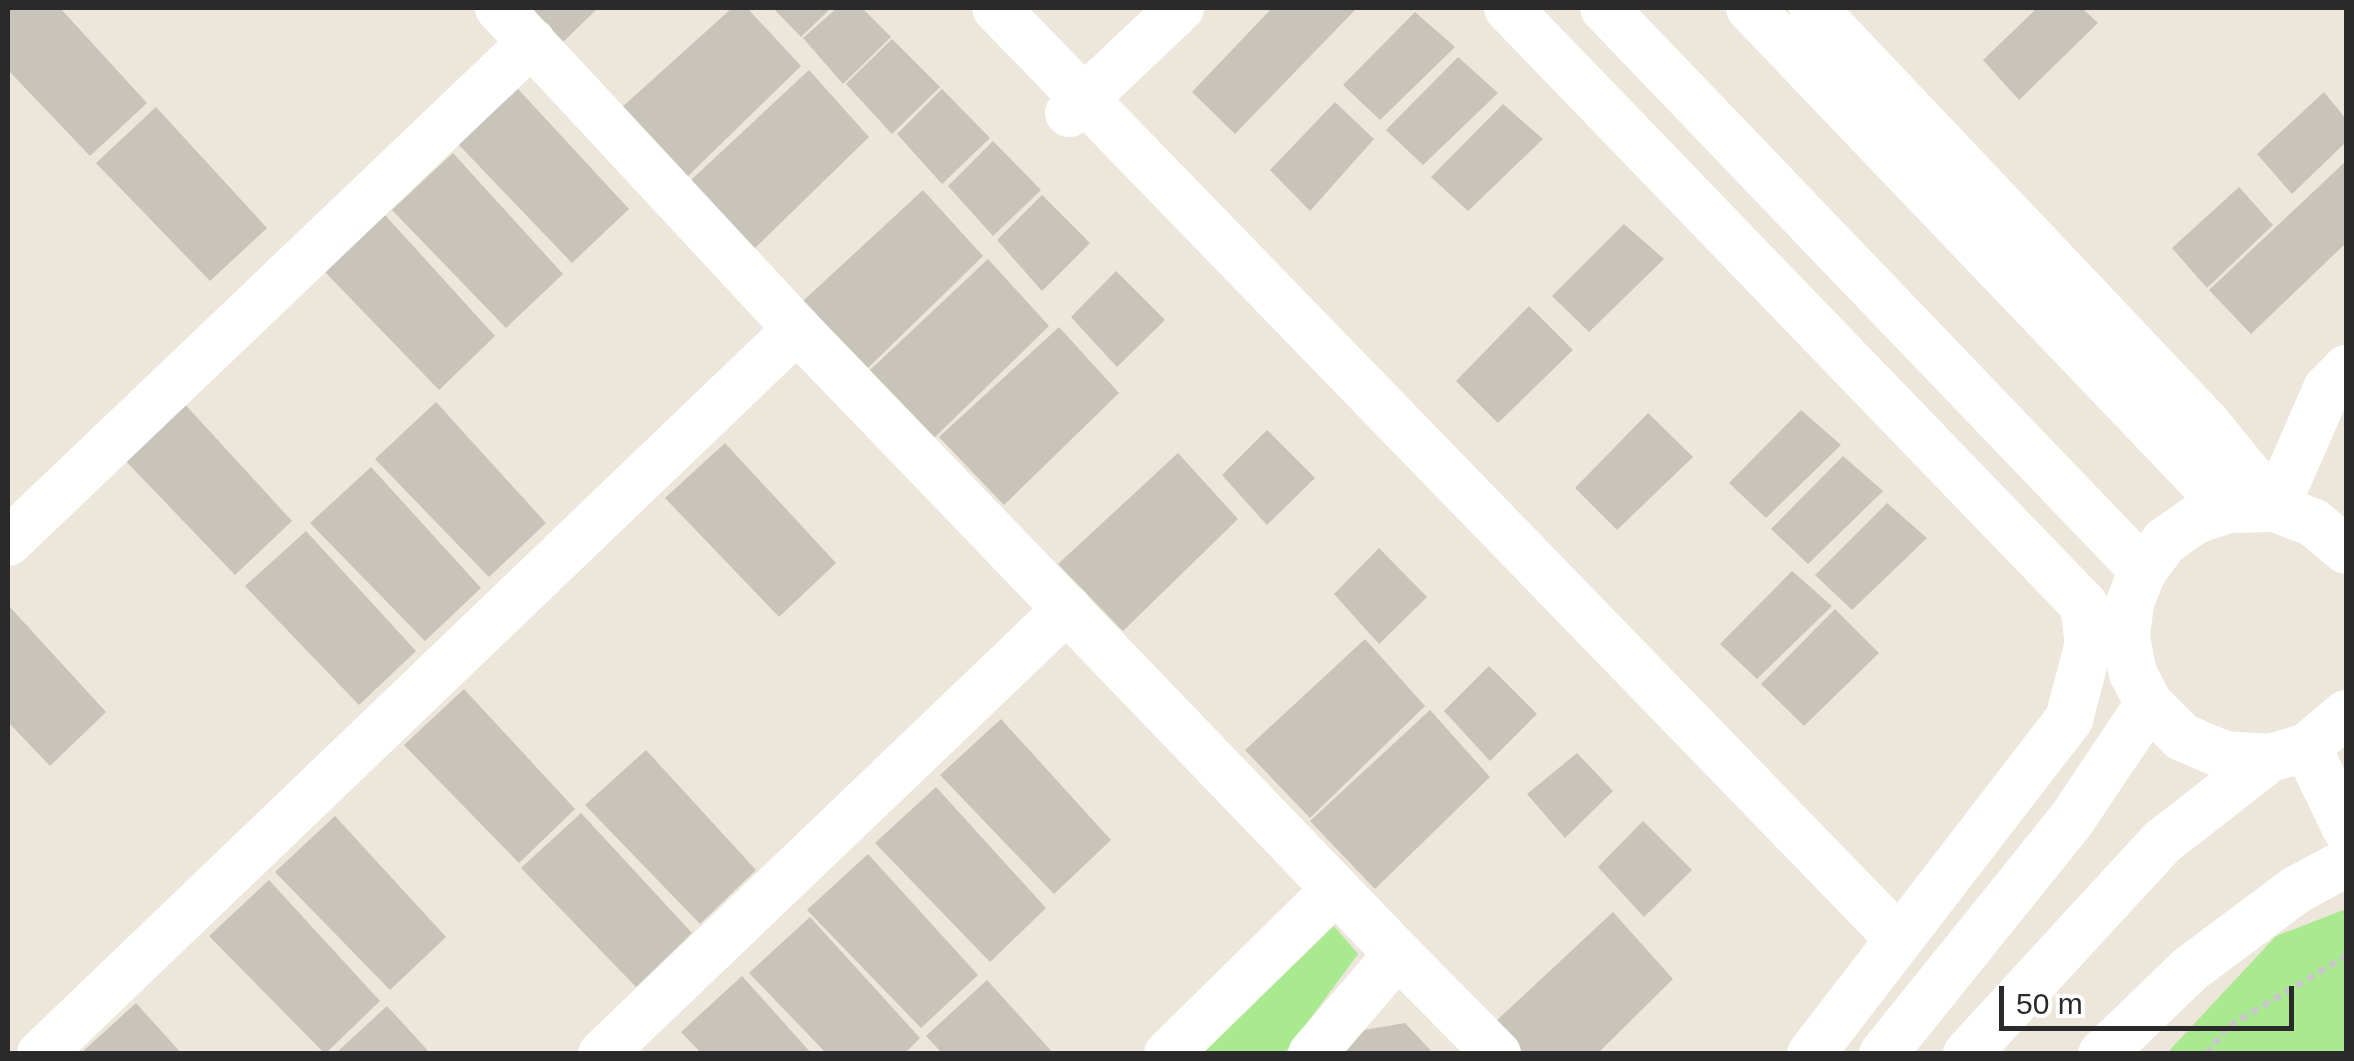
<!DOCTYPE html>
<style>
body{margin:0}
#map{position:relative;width:2354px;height:1061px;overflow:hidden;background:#ede6da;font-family:Helvetica,sans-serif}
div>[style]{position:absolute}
.green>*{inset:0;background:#a9ea90}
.building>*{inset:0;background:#c8c4b9}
.path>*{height:6px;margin-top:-3px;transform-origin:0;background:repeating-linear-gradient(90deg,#c8c8c8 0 8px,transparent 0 13px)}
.street>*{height:48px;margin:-24px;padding:0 24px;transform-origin:24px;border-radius:24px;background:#fff}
span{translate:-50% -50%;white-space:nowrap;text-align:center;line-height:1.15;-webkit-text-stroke:9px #fff;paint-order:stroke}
.frame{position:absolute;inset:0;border:10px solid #2a2a2a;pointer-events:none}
.scale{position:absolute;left:1999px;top:986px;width:295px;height:45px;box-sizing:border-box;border:5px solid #2a2a2a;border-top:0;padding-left:12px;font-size:30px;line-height:35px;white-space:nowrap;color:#2a2a2a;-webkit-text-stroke:8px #fff;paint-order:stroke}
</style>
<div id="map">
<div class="green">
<i style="clip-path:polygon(2346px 909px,2346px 1053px,2167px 1053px,2276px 936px)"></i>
<i style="clip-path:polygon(1334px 926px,1358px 954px,1285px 1053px,1202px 1054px)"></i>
</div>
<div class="building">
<i style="clip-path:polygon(60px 8px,147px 103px,90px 156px,8px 70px,8px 9px)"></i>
<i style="clip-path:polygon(530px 8px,598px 8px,563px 42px)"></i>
<i style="clip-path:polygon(732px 8px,747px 8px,801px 66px,686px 178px,620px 109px)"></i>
<i style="clip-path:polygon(773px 8px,831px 8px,801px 37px)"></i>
<i style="clip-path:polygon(837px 8px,862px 8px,891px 37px,843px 84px,803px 38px)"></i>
<i style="clip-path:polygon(1272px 8px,1357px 8px,1235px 134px,1192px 92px)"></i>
<i style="clip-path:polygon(2037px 8px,2082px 8px,2098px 23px,2019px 100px,1983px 60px)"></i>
<i style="clip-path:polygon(1415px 12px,1455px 47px,1380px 120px,1343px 85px)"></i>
<i style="clip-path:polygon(892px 39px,940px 87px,892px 134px,846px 84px)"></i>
<i style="clip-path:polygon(1458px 57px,1498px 93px,1423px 165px,1386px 130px)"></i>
<i style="clip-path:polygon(809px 70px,869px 137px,754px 249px,690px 181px)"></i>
<i style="clip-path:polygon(518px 89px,629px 209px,572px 263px,458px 144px)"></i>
<i style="clip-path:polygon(942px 89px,990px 138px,942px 184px,897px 134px)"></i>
<i style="clip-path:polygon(2324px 92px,2346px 119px,2346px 142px,2292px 194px,2257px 154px)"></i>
<i style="clip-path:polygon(1335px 102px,1374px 139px,1310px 211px,1270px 170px)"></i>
<i style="clip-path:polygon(1503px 104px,1543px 139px,1468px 211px,1431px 177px)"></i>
<i style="clip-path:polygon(156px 107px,267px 228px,210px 281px,96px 163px)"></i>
<i style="clip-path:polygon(993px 141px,1041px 190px,993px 236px,948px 186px)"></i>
<i style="clip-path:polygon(453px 153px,563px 274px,506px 328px,392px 210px)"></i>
<i style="clip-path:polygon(2346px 161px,2346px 243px,2251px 334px,2209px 290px)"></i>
<i style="clip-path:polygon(2239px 187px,2273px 225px,2207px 288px,2172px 248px)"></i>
<i style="clip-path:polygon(923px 190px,983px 256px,868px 368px,803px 301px)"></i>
<i style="clip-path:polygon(1042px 195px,1090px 243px,1042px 291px,997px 240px)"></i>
<i style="clip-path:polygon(385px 215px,495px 336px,439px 390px,324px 271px)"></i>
<i style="clip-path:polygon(1624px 224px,1664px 259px,1589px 332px,1552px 296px)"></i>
<i style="clip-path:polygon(988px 259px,1049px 326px,934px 438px,869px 371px)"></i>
<i style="clip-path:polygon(1116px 271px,1165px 320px,1117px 367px,1071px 317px)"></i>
<i style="clip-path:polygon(1529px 306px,1573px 350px,1498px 423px,1456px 381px)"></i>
<i style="clip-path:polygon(1059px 327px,1119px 393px,1004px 505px,939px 437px)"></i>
<i style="clip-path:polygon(181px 400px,292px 521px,235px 575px,121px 456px)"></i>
<i style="clip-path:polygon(436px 402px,546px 523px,489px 577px,375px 459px)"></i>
<i style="clip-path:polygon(1801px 410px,1841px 445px,1766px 518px,1729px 483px)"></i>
<i style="clip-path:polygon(1648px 413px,1693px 457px,1617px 530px,1575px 488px)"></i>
<i style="clip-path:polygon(1267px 430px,1315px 478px,1267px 525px,1222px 475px)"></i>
<i style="clip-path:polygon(725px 443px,836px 563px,779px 617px,665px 498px)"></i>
<i style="clip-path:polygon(1178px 453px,1238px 519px,1123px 631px,1058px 564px)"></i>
<i style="clip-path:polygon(1843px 456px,1883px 491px,1808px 564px,1771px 529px)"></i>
<i style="clip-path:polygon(371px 467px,481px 588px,425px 641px,310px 523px)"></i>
<i style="clip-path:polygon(1887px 503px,1927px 538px,1852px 610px,1815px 575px)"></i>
<i style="clip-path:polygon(306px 531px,416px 651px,359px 705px,245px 586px)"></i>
<i style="clip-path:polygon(1379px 548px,1427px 597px,1379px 644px,1334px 594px)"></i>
<i style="clip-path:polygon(1792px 571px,1832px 606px,1757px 679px,1720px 644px)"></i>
<i style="clip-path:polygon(8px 605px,106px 712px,50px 766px,8px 722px)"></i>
<i style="clip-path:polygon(1835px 609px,1879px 653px,1804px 726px,1761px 684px)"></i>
<i style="clip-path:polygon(1365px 639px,1425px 706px,1310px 818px,1245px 750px)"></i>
<i style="clip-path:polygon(1489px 666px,1537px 714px,1490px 761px,1444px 711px)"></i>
<i style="clip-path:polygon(464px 689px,575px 809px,519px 863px,404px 745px)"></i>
<i style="clip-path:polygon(1430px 710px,1490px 777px,1375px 889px,1310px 821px)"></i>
<i style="clip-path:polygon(1001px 719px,1111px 840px,1054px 894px,940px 775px)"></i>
<i style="clip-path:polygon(646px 750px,756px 870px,700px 924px,585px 805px)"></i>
<i style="clip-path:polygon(1577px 753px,1613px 791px,1565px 838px,1527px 794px)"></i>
<i style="clip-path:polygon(936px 787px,1046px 908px,990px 962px,875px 843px)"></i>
<i style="clip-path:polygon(581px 813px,692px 933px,636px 987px,521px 868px)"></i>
<i style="clip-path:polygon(335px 816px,446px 937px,390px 990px,275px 872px)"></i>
<i style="clip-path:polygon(1643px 821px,1692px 870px,1644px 917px,1598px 867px)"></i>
<i style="clip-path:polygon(868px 854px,978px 975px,921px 1028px,807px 910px)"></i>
<i style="clip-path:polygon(269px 880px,380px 1001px,325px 1054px,209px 936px)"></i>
<i style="clip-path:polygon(1613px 912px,1673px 979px,1597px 1054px,1523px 1054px,1494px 1023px)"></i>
<i style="clip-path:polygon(810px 917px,920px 1038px,904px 1054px,827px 1054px,749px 973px)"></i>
<i style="clip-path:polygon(742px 976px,812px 1054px,702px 1054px,681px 1032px)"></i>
<i style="clip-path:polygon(987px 980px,1054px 1054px,943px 1054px,926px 1036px)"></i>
<i style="clip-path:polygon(136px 1003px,182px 1054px,80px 1054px)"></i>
<i style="clip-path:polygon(387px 1006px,431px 1054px,335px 1054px)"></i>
<i style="clip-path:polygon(1405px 1023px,1434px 1054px,1337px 1054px,1352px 1032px)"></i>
</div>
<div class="path">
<i style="left:2206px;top:1054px;width:36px;rotate:-51deg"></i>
<i style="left:2229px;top:1026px;width:136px;rotate:-30.9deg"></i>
</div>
<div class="street">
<i style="left:499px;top:8px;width:438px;rotate:47.1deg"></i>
<i style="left:797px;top:329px;width:867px;rotate:46.12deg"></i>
<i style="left:996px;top:8px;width:1297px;rotate:45.87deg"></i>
<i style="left:1508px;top:8px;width:830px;rotate:46.03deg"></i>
<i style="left:2084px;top:605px;width:38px;rotate:83deg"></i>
<i style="left:2089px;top:643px;width:79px;rotate:104.7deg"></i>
<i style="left:2069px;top:719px;width:423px;rotate:127.6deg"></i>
<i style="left:1604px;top:8px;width:779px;rotate:46.2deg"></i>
<i style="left:1750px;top:8px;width:693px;rotate:46.29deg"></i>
<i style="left:1813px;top:8px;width:572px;rotate:46.56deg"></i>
<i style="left:2206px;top:423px;width:109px;rotate:50.9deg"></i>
<i style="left:1069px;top:113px;width:153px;rotate:-43.4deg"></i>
<i style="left:2275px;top:508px;width:130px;rotate:-66.4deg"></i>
<i style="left:2327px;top:389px;width:28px;rotate:-46deg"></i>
<i style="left:8px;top:542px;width:724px;rotate:-43.66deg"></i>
<i style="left:2346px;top:550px;width:42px;rotate:-139.8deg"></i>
<i style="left:2314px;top:523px;width:42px;rotate:-159deg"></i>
<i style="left:2275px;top:508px;width:46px;rotate:178.8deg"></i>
<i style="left:2229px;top:509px;width:36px;rotate:162deg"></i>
<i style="left:2195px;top:520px;width:37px;rotate:145deg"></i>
<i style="left:2165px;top:541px;width:36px;rotate:127deg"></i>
<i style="left:2143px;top:570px;width:35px;rotate:112deg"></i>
<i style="left:2130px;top:603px;width:35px;rotate:97deg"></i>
<i style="left:2126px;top:638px;width:36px;rotate:79deg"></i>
<i style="left:2133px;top:673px;width:35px;rotate:63deg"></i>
<i style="left:2149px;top:704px;width:47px;rotate:45deg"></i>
<i style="left:2182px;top:737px;width:46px;rotate:23.2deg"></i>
<i style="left:2224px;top:755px;width:46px;rotate:3.7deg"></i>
<i style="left:2270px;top:758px;width:19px;rotate:-16deg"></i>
<i style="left:2288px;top:753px;width:20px;rotate:-18deg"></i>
<i style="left:2307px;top:747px;width:51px;rotate:-40.2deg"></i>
<i style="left:2307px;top:747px;width:90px;rotate:64.3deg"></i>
<i style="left:41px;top:1054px;width:1047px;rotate:-43.8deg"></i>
<i style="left:602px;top:1054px;width:644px;rotate:-43.74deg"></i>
<i style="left:1168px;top:1054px;width:235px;rotate:-44.5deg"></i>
<i style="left:1312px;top:1054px;width:132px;rotate:-49.3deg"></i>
<i style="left:1398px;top:954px;width:141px;rotate:45.3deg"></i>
<i style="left:1883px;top:1054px;width:302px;rotate:-51.2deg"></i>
<i style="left:2072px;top:819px;width:138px;rotate:-56.2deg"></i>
<i style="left:1967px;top:1054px;width:288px;rotate:-47.4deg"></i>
<i style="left:2162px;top:842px;width:137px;rotate:-37.9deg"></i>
<i style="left:2102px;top:1054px;width:122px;rotate:-44deg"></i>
<i style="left:2190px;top:969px;width:132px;rotate:-36.7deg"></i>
<i style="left:2296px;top:890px;width:57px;rotate:-28.4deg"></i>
</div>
<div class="frame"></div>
<div class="scale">50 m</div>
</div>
